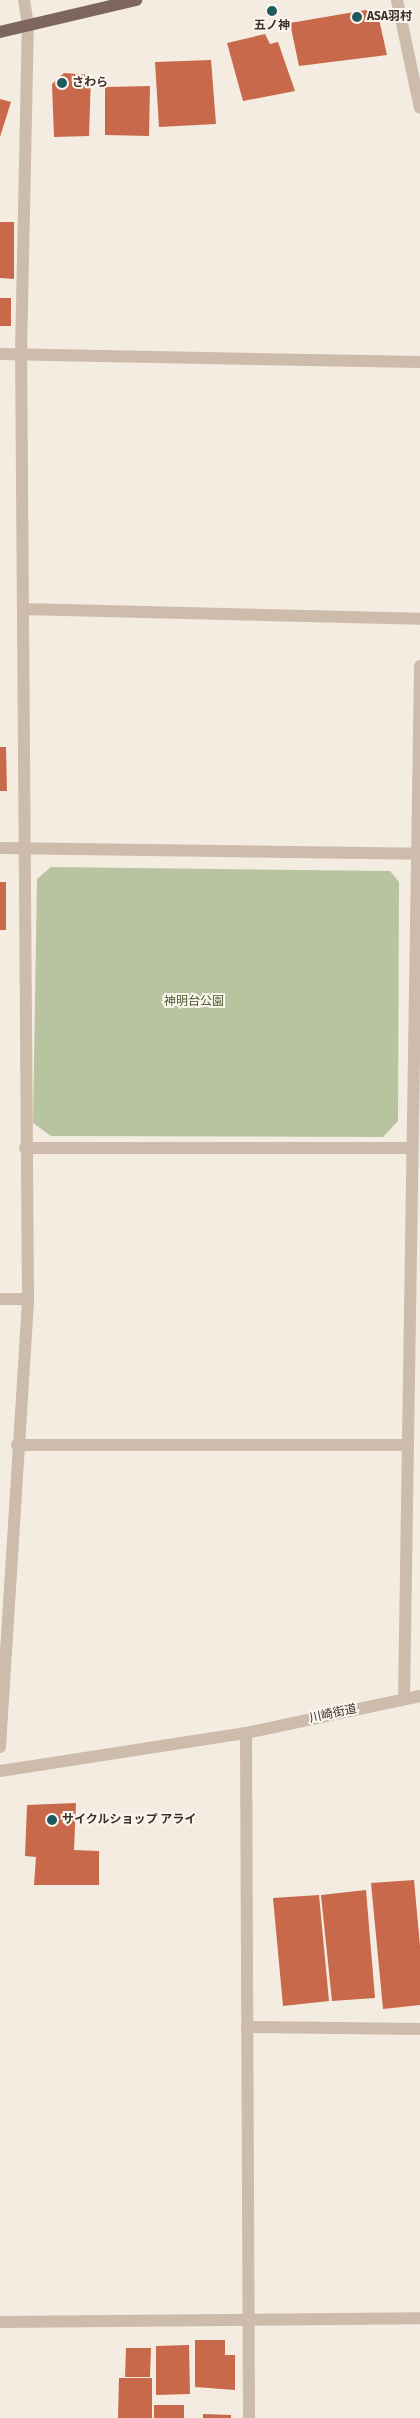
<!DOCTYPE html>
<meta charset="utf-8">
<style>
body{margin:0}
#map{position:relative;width:420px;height:2418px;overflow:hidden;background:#f4ebe1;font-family:"Fira Sans","Noto Sans JP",sans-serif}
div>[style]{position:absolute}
.green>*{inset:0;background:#b8c4a0}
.building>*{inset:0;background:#c8694b}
.minor>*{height:12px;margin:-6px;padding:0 6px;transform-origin:6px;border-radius:6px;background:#cdbbac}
.major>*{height:12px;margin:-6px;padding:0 6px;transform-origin:6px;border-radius:6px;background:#7d675c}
.dots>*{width:14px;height:14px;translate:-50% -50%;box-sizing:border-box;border:2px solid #fbf5ee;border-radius:50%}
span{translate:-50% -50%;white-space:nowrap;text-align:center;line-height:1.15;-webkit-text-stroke:4px #fbf5ee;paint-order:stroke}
.poi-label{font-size:12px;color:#3b302b;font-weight:700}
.left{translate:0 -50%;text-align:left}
.park-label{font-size:12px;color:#4a5a2e}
.street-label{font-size:12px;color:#3b302b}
</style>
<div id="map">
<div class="green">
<i style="clip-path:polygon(51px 867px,390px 871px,399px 882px,398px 1121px,383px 1137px,51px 1136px,33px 1123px,37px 879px)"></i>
</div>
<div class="building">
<i style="clip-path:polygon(366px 10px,379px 19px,387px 55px,299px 66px,290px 23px)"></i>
<i style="clip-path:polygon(265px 34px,270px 44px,278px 42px,295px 91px,243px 101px,227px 43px)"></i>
<i style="clip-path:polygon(211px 60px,216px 124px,159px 127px,155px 62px)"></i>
<i style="clip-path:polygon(64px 73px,91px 75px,89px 136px,54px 137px,52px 84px)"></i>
<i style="clip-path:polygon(150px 86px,149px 136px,105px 135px,105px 87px)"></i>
<i style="clip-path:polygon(0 99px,11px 102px,0 137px)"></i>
<i style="clip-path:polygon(0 222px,14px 222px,14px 279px,0 278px)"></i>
<i style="clip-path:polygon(0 298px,11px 298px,11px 326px,0 326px)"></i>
<i style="clip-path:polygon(0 747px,6px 747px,7px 791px,0 791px)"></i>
<i style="clip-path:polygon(0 882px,6px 882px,6px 930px,0 930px)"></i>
<i style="clip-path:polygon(76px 1803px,74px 1850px,99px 1851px,99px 1885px,34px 1885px,36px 1857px,25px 1856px,27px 1805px)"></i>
<i style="clip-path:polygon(414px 1880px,420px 1946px,420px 2005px,383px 2009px,371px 1883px)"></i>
<i style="clip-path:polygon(366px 1890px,375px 1998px,332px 2001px,321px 1895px)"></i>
<i style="clip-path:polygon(319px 1895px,329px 2001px,283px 2006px,273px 1898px)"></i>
<i style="clip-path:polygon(195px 2340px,225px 2340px,225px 2355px,235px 2355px,235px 2390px,195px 2387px)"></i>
<i style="clip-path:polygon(189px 2345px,190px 2394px,156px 2395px,156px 2346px)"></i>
<i style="clip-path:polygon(126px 2348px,151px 2348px,150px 2377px,125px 2377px)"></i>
<i style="clip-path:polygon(119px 2378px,152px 2378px,152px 2418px,118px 2418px)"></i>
<i style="clip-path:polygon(154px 2405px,184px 2405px,184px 2418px,154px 2418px)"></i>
<i style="clip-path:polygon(203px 2414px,231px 2415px,231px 2418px,203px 2418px)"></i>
</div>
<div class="minor">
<i style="left:397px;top:0;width:110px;rotate:78deg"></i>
<i style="left:0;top:354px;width:420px;rotate:1.1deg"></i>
<i style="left:23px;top:609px;width:397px;rotate:1.4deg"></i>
<i style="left:0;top:848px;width:420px;rotate:0.8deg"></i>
<i style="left:25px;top:1148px;width:387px"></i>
<i style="left:0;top:1299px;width:28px"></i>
<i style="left:17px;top:1445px;width:390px"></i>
<i style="left:404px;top:1699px;width:1033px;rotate:-89.11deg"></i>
<i style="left:246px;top:1733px;width:685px;rotate:89.75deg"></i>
<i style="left:0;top:1747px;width:449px;rotate:-86.4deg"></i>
<i style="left:28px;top:1299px;width:945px;rotate:-90.42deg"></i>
<i style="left:21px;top:354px;width:329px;rotate:-88.8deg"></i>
<i style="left:28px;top:25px;width:25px;rotate:-99deg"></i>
<i style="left:0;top:1771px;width:249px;rotate:-8.8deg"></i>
<i style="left:246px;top:1733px;width:178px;rotate:-12deg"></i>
<i style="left:247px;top:2027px;width:173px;rotate:0.7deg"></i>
<i style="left:0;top:2322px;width:420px;rotate:-0.5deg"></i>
</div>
<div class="major">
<i style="left:0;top:32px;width:140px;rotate:-13.2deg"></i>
</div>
<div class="dots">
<i style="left:272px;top:11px;background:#1f5a5e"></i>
<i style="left:357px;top:17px;background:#1f5a5e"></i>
<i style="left:62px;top:83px;background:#1f5a5e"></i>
<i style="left:52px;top:1820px;background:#1f5a5e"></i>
</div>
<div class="poi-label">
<span class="left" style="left:367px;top:17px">ASA羽村</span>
<span style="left:272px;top:26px">五ノ神</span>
<span class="left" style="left:72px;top:83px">さわら</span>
<span class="left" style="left:62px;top:1820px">サイクルショップ アライ</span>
</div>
<div class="park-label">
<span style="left:194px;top:1002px">神明台公園</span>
</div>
<div class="street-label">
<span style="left:333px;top:1714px;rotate:-12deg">川崎街道</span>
</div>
</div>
